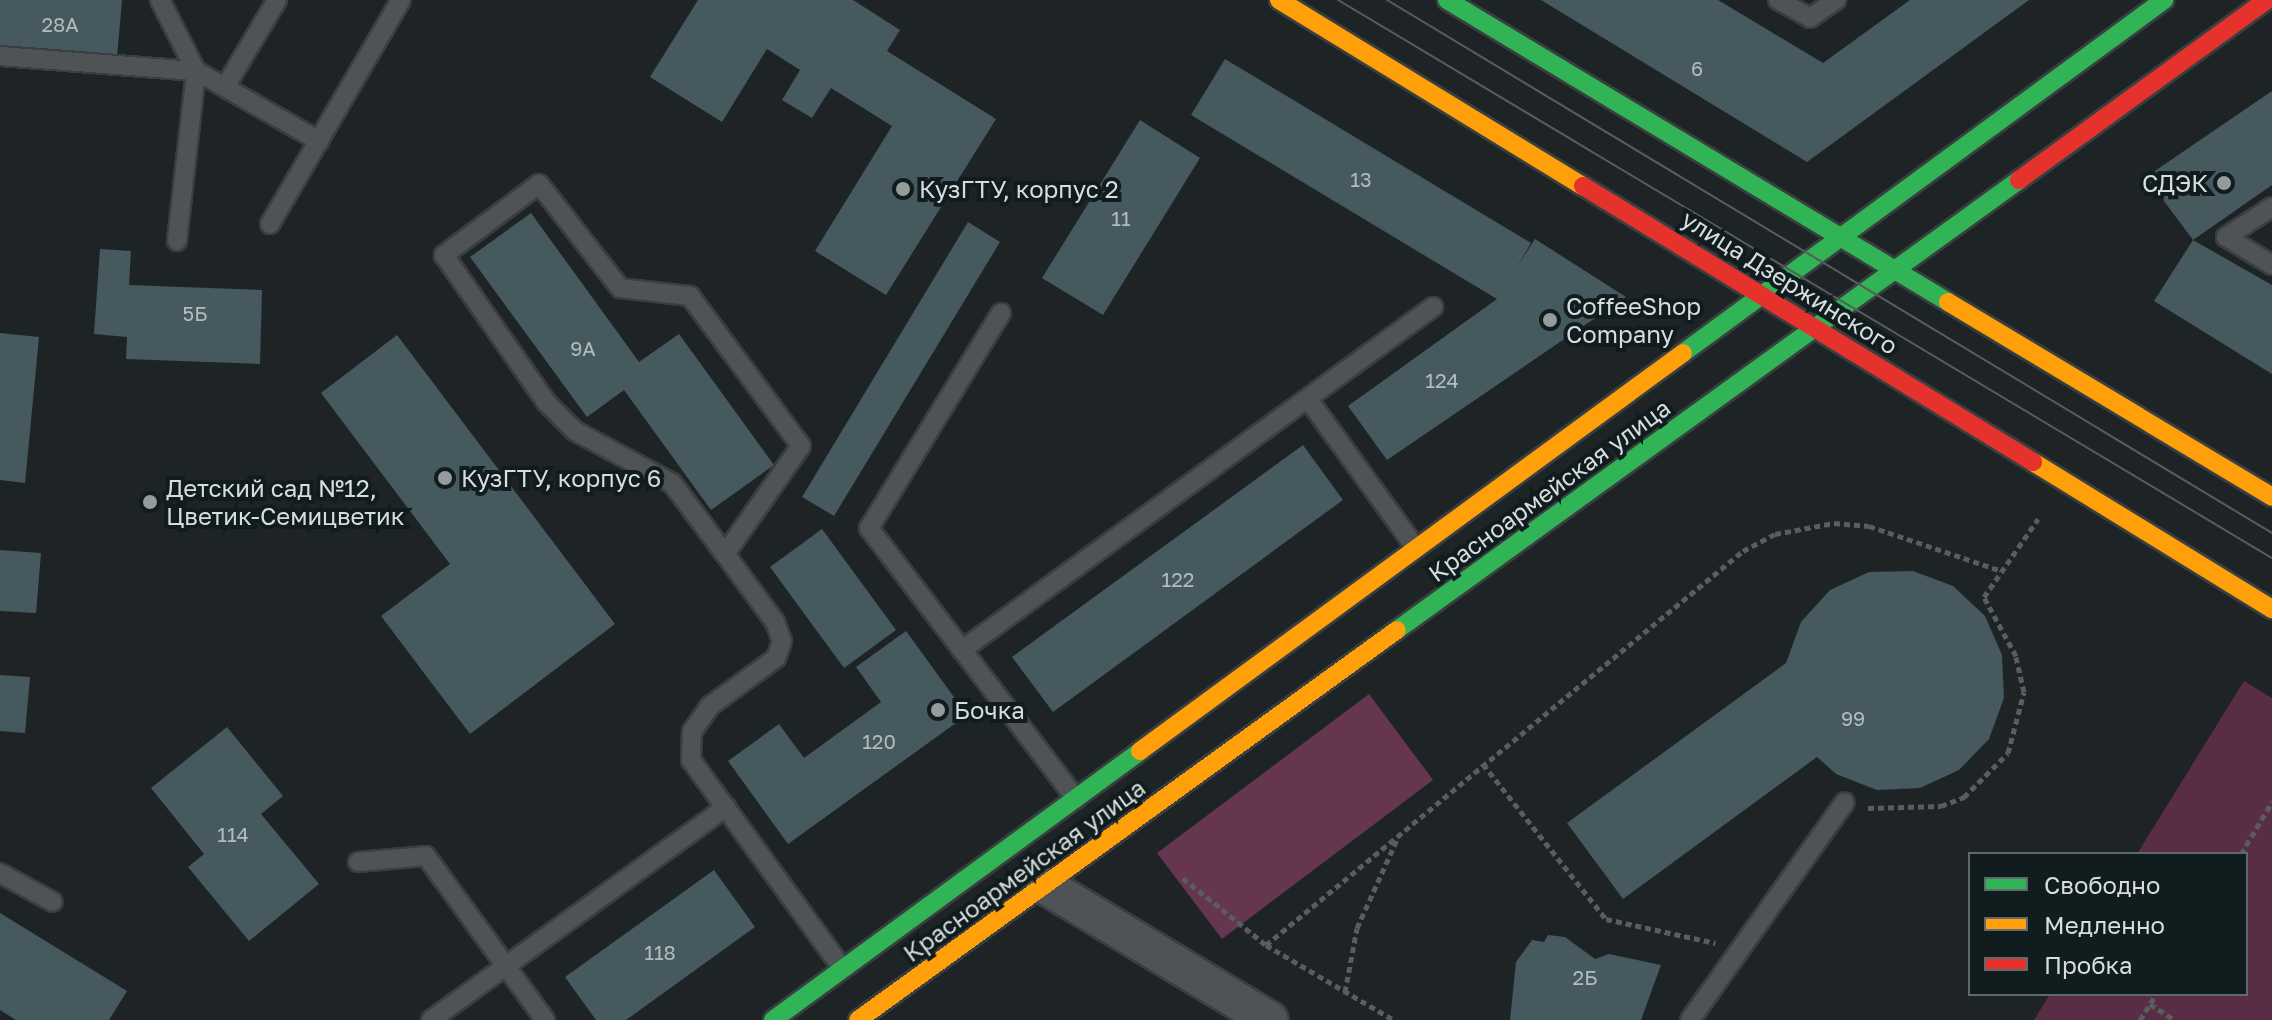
<!DOCTYPE html>
<meta charset="utf-8">
<style>
body{margin:0}
#map{position:relative;width:2272px;height:1020px;overflow:hidden;background:#1e2426;font-family:"Golos Text",sans-serif}
div>[style]{position:absolute}
.green>*{inset:0;background:#5a2d46}
.forest>*{inset:0;background:#663550}
.building>*{inset:0;background:#45595e}
.path>*{height:5px;margin-top:-2.5px;transform-origin:0;background:repeating-linear-gradient(90deg,#595d5e 0 6px,transparent 0 10px)}
.roads{filter:drop-shadow(2px 0 #393f40) drop-shadow(-2px 0 #393f40) drop-shadow(0 2px #393f40) drop-shadow(0 -2px #393f40)}
.lane>*{height:18px;margin:-9px;padding:0 9px;transform-origin:9px;border-radius:9px;background:#4f5355}
.street>*{height:36px;margin:-18px;padding:0 18px;transform-origin:18px;border-radius:18px;background:#4f5355}
.fast>*{height:18px;margin:-9px;padding:0 9px;transform-origin:9px;border-radius:9px;background:#30b455}
.slow>*{height:18px;margin:-9px;padding:0 9px;transform-origin:9px;border-radius:9px;background:#ff9f0a}
.jam>*{height:18px;margin:-9px;padding:0 9px;transform-origin:9px;border-radius:9px;background:#e5322d}
.tram>*{height:2px;margin:-1px;padding:0 1px;transform-origin:1px;border-radius:1px;background:#585c5d}
.dots>*{width:22px;height:22px;translate:-50% -50%;box-sizing:border-box;border:4px solid #111c1f;border-radius:50%}
span{translate:-50% -50%;white-space:nowrap;text-align:center;line-height:1.15;-webkit-text-stroke:8px #111c1f;paint-order:stroke}
.number-label{font-size:20px;color:#b2bcbf}
.number-label span{-webkit-text-stroke-width:0}
.poi-label{font-size:24px;color:#d6dddf}
.right{translate:-100% -50%;text-align:right}
.left{translate:0 -50%;text-align:left}
.street-label{font-size:24px;color:#d6dddf}
.legend{position:absolute;left:1968px;top:852px;width:280px;height:144px;box-sizing:border-box;background:#111c1f;border:2px solid #60696c;margin:0;padding:10px 14px;list-style:none;font-size:24px;color:#d6dddf}
.legend li{display:flex;align-items:center;gap:16px;height:40px}
.legend b{width:40px;border:2px solid #60696c}
</style>
<div id="map">
<div class="green">
<i style="clip-path:polygon(2244px 681px,2272px 698px,2272px 1020px,2034px 1020px,2050px 994px,2246px 994px,2246px 854px,2137px 854px)"></i>
</div>
<div class="forest">
<i style="clip-path:polygon(1369px 694px,1433px 780px,1222px 939px,1157px 853px)"></i>
</div>
<div class="building">
<i style="clip-path:polygon(0 0,122px 0,117px 57px,0 48px)"></i>
<i style="clip-path:polygon(698px 0,853px 0,900px 30px,887px 51px,996px 119px,886px 295px,815px 251px,892px 126px,831px 88px,812px 118px,782px 100px,800px 70px,767px 49px,722px 122px,650px 77px)"></i>
<i style="clip-path:polygon(1541px 0,1718px 0,1823px 63px,1910px 0,2029px 0,1807px 162px)"></i>
<i style="clip-path:polygon(1225px 59px,1531px 243px,1517px 267px,1535px 239px,1626px 297px,1387px 460px,1348px 406px,1497px 299px,1191px 115px)"></i>
<i style="clip-path:polygon(2272px 91px,2272px 185px,2193px 240px,2146px 177px)"></i>
<i style="clip-path:polygon(1140px 120px,1200px 158px,1103px 315px,1042px 278px)"></i>
<i style="clip-path:polygon(531px 213px,639px 362px,679px 334px,774px 465px,711px 510px,624px 390px,587px 417px,470px 257px)"></i>
<i style="clip-path:polygon(968px 222px,1000px 242px,834px 516px,802px 497px)"></i>
<i style="clip-path:polygon(2193px 240px,2272px 285px,2272px 374px,2154px 301px)"></i>
<i style="clip-path:polygon(100px 249px,131px 251px,129px 285px,262px 290px,260px 364px,126px 359px,127px 337px,94px 334px)"></i>
<i style="clip-path:polygon(0 333px,39px 337px,25px 483px,0 480px)"></i>
<i style="clip-path:polygon(397px 335px,615px 624px,470px 734px,381px 616px,450px 564px,321px 393px)"></i>
<i style="clip-path:polygon(1303px 445px,1343px 500px,1053px 712px,1012px 657px)"></i>
<i style="clip-path:polygon(822px 529px,896px 630px,844px 668px,770px 567px)"></i>
<i style="clip-path:polygon(0 550px,41px 553px,36px 613px,0 611px)"></i>
<i style="clip-path:polygon(1913px 571px,1953px 586px,1985px 616px,2002px 655px,2004px 698px,1989px 739px,1959px 770px,1920px 788px,1877px 790px,1836px 774px,1817px 757px,1623px 899px,1567px 823px,1786px 663px,1801px 622px,1830px 590px,1869px 572px)"></i>
<i style="clip-path:polygon(906px 631px,967px 715px,788px 844px,728px 761px,779px 724px,804px 758px,881px 702px,856px 667px)"></i>
<i style="clip-path:polygon(0 675px,30px 677px,25px 733px,0 731px)"></i>
<i style="clip-path:polygon(227px 727px,283px 796px,261px 814px,319px 884px,249px 941px,188px 867px,204px 854px,151px 788px)"></i>
<i style="clip-path:polygon(714px 870px,755px 927px,626px 1020px,596px 1020px,565px 977px)"></i>
<i style="clip-path:polygon(0 913px,127px 991px,109px 1020px,16px 1020px,0 1010px)"></i>
<i style="clip-path:polygon(1548px 935px,1565px 937px,1595px 959px,1609px 954px,1661px 965px,1641px 1020px,1510px 1020px,1516px 962px,1532px 940px,1544px 942px)"></i>
</div>
<div class="path">
<i style="left:1483px;top:764px;width:198px;rotate:51.6deg"></i>
<i style="left:1606px;top:919px;width:112px;rotate:12.4deg"></i>
<i style="left:1868px;top:808px;width:73px;rotate:-1.6deg"></i>
<i style="left:1941px;top:806px;width:25px;rotate:-21deg"></i>
<i style="left:1964px;top:797px;width:62px;rotate:-45deg"></i>
<i style="left:2008px;top:753px;width:63px;rotate:-75.3deg"></i>
<i style="left:2024px;top:692px;width:37px;rotate:-103deg"></i>
<i style="left:2016px;top:656px;width:67px;rotate:-118.5deg"></i>
<i style="left:1984px;top:597px;width:95px;rotate:-55.3deg"></i>
<i style="left:2241px;top:854px;width:61px;rotate:-59.2deg"></i>
<i style="left:1183px;top:878px;width:107px;rotate:38.9deg"></i>
<i style="left:1266px;top:945px;width:148px;rotate:30.4deg"></i>
<i style="left:1266px;top:945px;width:619px;rotate:-39.56deg"></i>
<i style="left:1743px;top:551px;width:36px;rotate:-28deg"></i>
<i style="left:1775px;top:534px;width:60px;rotate:-10.6deg"></i>
<i style="left:1834px;top:523px;width:35px;rotate:5deg"></i>
<i style="left:1869px;top:526px;width:140px;rotate:18.7deg"></i>
<i style="left:1345px;top:992px;width:65px;rotate:-79.4deg"></i>
<i style="left:1357px;top:928px;width:102px;rotate:-65.7deg"></i>
<i style="left:2150px;top:1004px;width:30px;rotate:33deg"></i>
<i style="left:2140px;top:1020px;width:31px;rotate:-58deg"></i>
</div>
<div class="roads">
<div class="lane">
<i style="left:160px;top:0;width:80px;rotate:63.1deg"></i>
<i style="left:196px;top:71px;width:142px;rotate:29.6deg"></i>
<i style="left:1778px;top:0;width:37px;rotate:29deg"></i>
<i style="left:1810px;top:18px;width:32px;rotate:-35deg"></i>
<i style="left:0;top:56px;width:197px;rotate:4.4deg"></i>
<i style="left:196px;top:71px;width:171px;rotate:96.4deg"></i>
<i style="left:225px;top:87px;width:101px;rotate:-59.1deg"></i>
<i style="left:2272px;top:207px;width:55px;rotate:146.9deg"></i>
<i style="left:2226px;top:237px;width:54px;rotate:31.3deg"></i>
<i style="left:270px;top:224px;width:259px;rotate:-59.7deg"></i>
<i style="left:1001px;top:313px;width:252px;rotate:121.5deg"></i>
<i style="left:869px;top:528px;width:341px;rotate:52.6deg"></i>
<i style="left:1308px;top:399px;width:184px;rotate:54.1deg"></i>
<i style="left:725px;top:554px;width:132px;rotate:-54.9deg"></i>
<i style="left:801px;top:446px;width:187px;rotate:-126.5deg"></i>
<i style="left:690px;top:296px;width:70px;rotate:-173.5deg"></i>
<i style="left:620px;top:288px;width:132px;rotate:-127.9deg"></i>
<i style="left:539px;top:184px;width:119px;rotate:143.2deg"></i>
<i style="left:444px;top:255px;width:180px;rotate:55.2deg"></i>
<i style="left:547px;top:403px;width:40px;rotate:45deg"></i>
<i style="left:575px;top:431px;width:110px;rotate:28.2deg"></i>
<i style="left:672px;top:483px;width:89px;rotate:53.3deg"></i>
<i style="left:725px;top:554px;width:84px;rotate:53.7deg"></i>
<i style="left:775px;top:622px;width:20px;rotate:70deg"></i>
<i style="left:782px;top:641px;width:18px;rotate:109deg"></i>
<i style="left:776px;top:658px;width:82px;rotate:144deg"></i>
<i style="left:710px;top:706px;width:32px;rotate:125deg"></i>
<i style="left:692px;top:732px;width:28px;rotate:92deg"></i>
<i style="left:691px;top:760px;width:258px;rotate:54deg"></i>
<i style="left:962px;top:650px;width:583px;rotate:-36.06deg"></i>
<i style="left:358px;top:862px;width:68px;rotate:-5deg"></i>
<i style="left:426px;top:856px;width:203px;rotate:54deg"></i>
<i style="left:0;top:873px;width:60px;rotate:28.7deg"></i>
<i style="left:431px;top:1020px;width:364px;rotate:-35.8deg"></i>
<i style="left:1690px;top:1020px;width:267px;rotate:-54.6deg"></i>
</div>
<div class="street">
<i style="left:1044px;top:885px;width:263px;rotate:30.9deg"></i>
</div>
<div class="fast">
<i style="left:1447px;top:0;width:585px;rotate:31.08deg"></i>
<i style="left:1683px;top:353px;width:597px;rotate:-36.27deg"></i>
<i style="left:1397px;top:630px;width:768px;rotate:-35.88deg"></i>
<i style="left:773px;top:1020px;width:455px;rotate:-36.2deg"></i>
</div>
<div class="slow">
<i style="left:1279px;top:0;width:356px;rotate:31.5deg"></i>
<i style="left:1948px;top:302px;width:378px;rotate:31deg"></i>
<i style="left:2033px;top:462px;width:281px;rotate:31.6deg"></i>
<i style="left:1140px;top:751px;width:673px;rotate:-36.24deg"></i>
<i style="left:858px;top:1020px;width:665px;rotate:-35.89deg"></i>
</div>
<div class="jam">
<i style="left:2019px;top:180px;width:306px;rotate:-36deg"></i>
<i style="left:1583px;top:186px;width:528px;rotate:31.52deg"></i>
</div>
</div>
<div class="tram">
<i style="left:1338px;top:0;width:1088px;rotate:30.86deg"></i>
<i style="left:1387px;top:0;width:1033px;rotate:31.06deg"></i>
</div>
<div class="dots">
<i style="left:2224px;top:183px;background:#969c9e"></i>
<i style="left:903px;top:189px;background:#969c9e"></i>
<i style="left:1550px;top:320px;background:#969c9e"></i>
<i style="left:445px;top:478px;background:#969c9e"></i>
<i style="left:150px;top:502px;background:#969c9e"></i>
<i style="left:938px;top:710px;background:#969c9e"></i>
</div>
<div class="number-label">
<span style="left:60px;top:24px">28А</span>
<span style="left:1697px;top:68px">6</span>
<span style="left:1361px;top:179px">13</span>
<span style="left:1121px;top:218px">11</span>
<span style="left:195px;top:313px">5Б</span>
<span style="left:583px;top:348px">9А</span>
<span style="left:1442px;top:380px">124</span>
<span style="left:1178px;top:579px">122</span>
<span style="left:1853px;top:718px">99</span>
<span style="left:879px;top:741px">120</span>
<span style="left:233px;top:834px">114</span>
<span style="left:660px;top:952px">118</span>
<span style="left:1585px;top:977px">2Б</span>
</div>
<div class="poi-label">
<span class="right" style="left:2208px;top:183px">СДЭК</span>
<span class="left" style="left:919px;top:189px">КузГТУ, корпус 2</span>
<span class="left" style="left:1566px;top:320px">CoffeeShop<br>Company</span>
<span class="left" style="left:461px;top:478px">КузГТУ, корпус 6</span>
<span class="left" style="left:166px;top:502px">Детский сад №12,<br>Цветик-Семицветик</span>
<span class="left" style="left:954px;top:710px">Бочка</span>
</div>
<div class="street-label">
<span style="left:1790px;top:282px;rotate:32deg">улица Дзержинского</span>
<span style="left:1549px;top:490px;rotate:-36deg">Красноармейская улица</span>
<span style="left:1024px;top:870px;rotate:-36deg">Красноармейская улица</span>
</div>
<ul class="legend">
<li><b style="height:10px;background:#30b455"></b>Свободно</li>
<li><b style="height:10px;background:#ff9f0a"></b>Медленно</li>
<li><b style="height:10px;background:#e5322d"></b>Пробка</li>
</ul>
</div>
